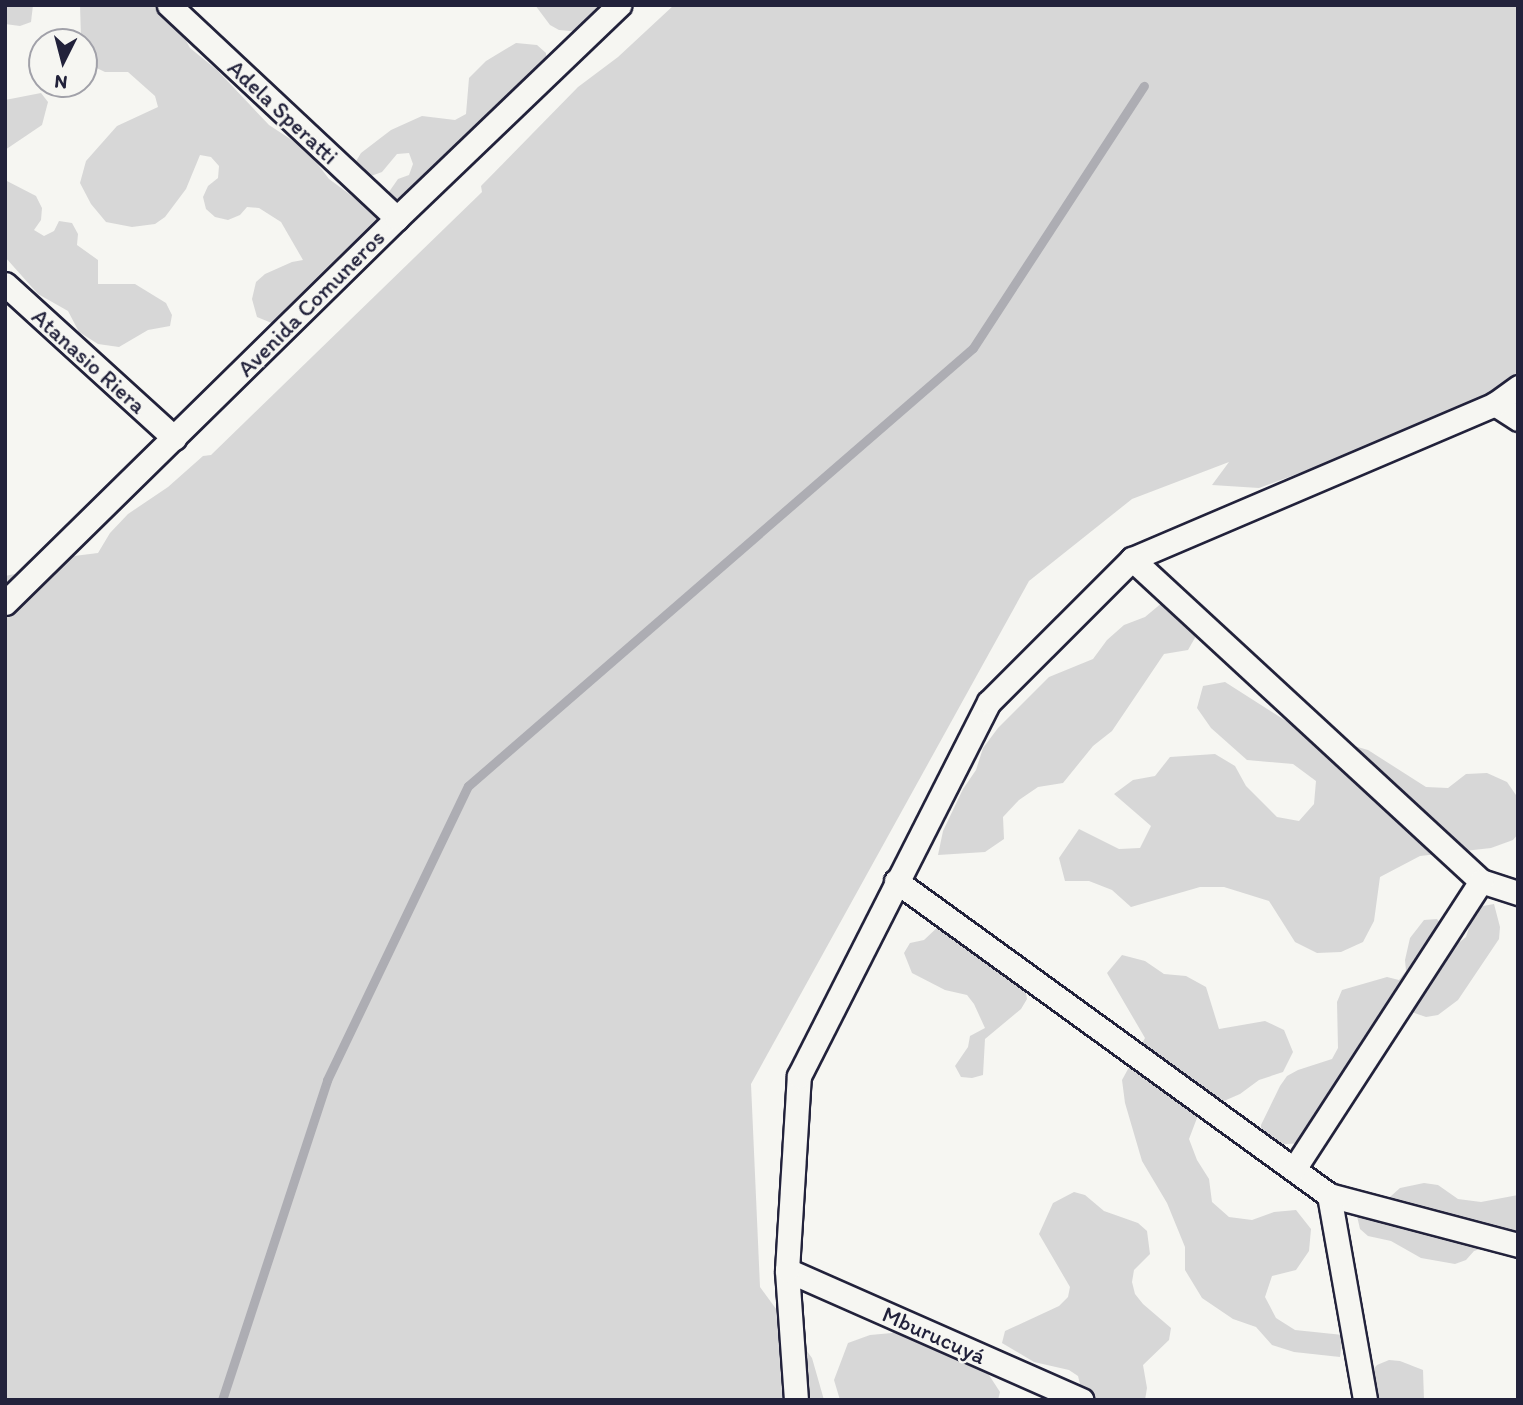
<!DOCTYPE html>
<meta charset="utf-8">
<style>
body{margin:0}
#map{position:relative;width:1523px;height:1405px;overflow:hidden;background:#f6f6f2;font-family:Itim,sans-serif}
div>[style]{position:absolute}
.green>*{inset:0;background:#d7d7d7}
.stream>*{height:9px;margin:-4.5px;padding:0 4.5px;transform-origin:4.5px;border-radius:4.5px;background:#adadb3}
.roads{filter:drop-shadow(2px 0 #22223b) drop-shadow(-2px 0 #22223b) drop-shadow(0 2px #22223b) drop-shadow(0 -2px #22223b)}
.minor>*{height:23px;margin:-11.5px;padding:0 11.5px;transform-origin:11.5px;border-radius:11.5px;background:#f6f6f2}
span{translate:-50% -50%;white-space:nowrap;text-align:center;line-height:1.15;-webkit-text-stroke:5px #f6f6f2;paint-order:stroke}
.street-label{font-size:23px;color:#22223b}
.frame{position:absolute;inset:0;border:7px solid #22223b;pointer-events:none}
.north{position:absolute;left:28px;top:28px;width:70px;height:70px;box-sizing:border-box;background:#f6f6f2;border:2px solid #a1a1a9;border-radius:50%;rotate:186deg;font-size:19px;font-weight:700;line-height:28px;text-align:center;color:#22223b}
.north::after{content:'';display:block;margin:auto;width:24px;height:32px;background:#22223b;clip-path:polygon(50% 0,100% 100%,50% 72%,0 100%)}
</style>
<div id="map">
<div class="green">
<i style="clip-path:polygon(5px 5px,33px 5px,31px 22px,20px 26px,5px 24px)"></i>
<i style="clip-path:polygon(80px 5px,177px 5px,174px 18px,190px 48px,217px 70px,269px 125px,307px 150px,329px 179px,379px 216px,389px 238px,384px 250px,359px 271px,274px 324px,257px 317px,252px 299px,256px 282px,265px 274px,292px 262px,303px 260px,281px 222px,259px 208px,247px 207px,240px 215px,228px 220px,215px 217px,206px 209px,203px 197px,208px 186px,218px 178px,219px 166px,211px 157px,200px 155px,186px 189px,165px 217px,155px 224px,132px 227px,106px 222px,91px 204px,80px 183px,86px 161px,117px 126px,158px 107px,155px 96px,128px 72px,105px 72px,84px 62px,84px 42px,42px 42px,81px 37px)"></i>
<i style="clip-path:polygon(535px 5px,609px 5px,582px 29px,570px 31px,559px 30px,550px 25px)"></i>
<i style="clip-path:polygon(674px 5px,1518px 5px,1518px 411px,1486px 421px,1440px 421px,1259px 488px,1212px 485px,1229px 462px,1132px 499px,1029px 581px,751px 1084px,760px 1287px,812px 1358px,824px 1400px,5px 1400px,5px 576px,15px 574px,29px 560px,51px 554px,74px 556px,98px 553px,110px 533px,128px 514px,168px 487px,203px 456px,211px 455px,482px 192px,481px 186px,578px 87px,618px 57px)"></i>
<i style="clip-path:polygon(516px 43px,537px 45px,546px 53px,546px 65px,406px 206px,384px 199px,398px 179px,409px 175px,413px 164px,409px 153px,397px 154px,382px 172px,371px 176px,360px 174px,355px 163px,361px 153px,391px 130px,422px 116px,455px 120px,466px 114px,469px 78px,486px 61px)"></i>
<i style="clip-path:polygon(41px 93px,48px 102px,42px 125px,5px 150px,5px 100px)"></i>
<i style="clip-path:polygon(5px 180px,36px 196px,42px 208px,41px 220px,34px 230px,44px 236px,54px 231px,59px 221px,72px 223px,78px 234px,77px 245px,98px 260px,98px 284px,135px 284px,166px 303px,172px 315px,170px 326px,148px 330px,119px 347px,98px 344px,79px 332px,68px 311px,38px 294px,5px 257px)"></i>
<i style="clip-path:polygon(1185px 599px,1206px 608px,1200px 629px,1188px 650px,1164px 654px,1112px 731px,1093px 746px,1063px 783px,1038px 787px,1019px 800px,1003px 817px,1004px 839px,985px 852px,938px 855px,943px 831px,963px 789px,976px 770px,983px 748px,998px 728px,1049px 677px,1093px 659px,1107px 640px,1124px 625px,1145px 617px,1163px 602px)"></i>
<i style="clip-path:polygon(1225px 682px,1302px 731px,1368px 750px,1426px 787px,1448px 788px,1466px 774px,1487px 773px,1507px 782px,1518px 798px,1518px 834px,1513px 840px,1491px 848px,1420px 856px,1380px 877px,1374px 921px,1363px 942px,1341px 952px,1317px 953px,1295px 942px,1269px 901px,1224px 887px,1200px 887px,1131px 907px,1112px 890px,1089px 881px,1065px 881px,1059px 858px,1079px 829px,1119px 849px,1140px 848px,1151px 826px,1114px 794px,1133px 780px,1155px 776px,1170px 757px,1215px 754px,1235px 766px,1246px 786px,1277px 817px,1299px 821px,1314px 804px,1316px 781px,1293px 764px,1247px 760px,1211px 728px,1197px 708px,1203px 686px)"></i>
<i style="clip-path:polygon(1494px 904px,1500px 927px,1499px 939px,1458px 1000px,1438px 1015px,1426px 1017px,1403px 1009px,1303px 1143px,1270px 1145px,1261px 1136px,1261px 1125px,1280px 1086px,1287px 1076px,1298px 1070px,1332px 1059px,1338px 1048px,1337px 1002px,1342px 990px,1387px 977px,1399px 980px,1406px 971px,1405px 960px,1410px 938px,1424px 920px,1437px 919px,1444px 928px,1445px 940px,1456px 945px,1466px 937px,1473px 915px,1483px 906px)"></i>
<i style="clip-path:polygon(941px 924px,1025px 987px,1027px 999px,1021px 1009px,985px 1039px,983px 1075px,972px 1078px,961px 1077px,955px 1066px,968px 1047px,970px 1036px,985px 1028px,974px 1004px,967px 995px,945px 990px,912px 973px,904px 953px,910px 943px,924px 940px)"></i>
<i style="clip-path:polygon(1122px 955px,1145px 961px,1164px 974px,1186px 976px,1206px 987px,1219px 1029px,1265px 1021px,1284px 1030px,1293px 1052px,1283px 1072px,1259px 1080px,1240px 1094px,1217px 1104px,1197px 1118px,1189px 1139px,1197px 1160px,1209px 1179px,1212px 1202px,1229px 1217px,1252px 1220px,1274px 1212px,1296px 1210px,1311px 1229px,1309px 1251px,1296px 1270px,1272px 1276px,1265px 1297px,1276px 1318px,1295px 1330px,1343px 1335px,1340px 1357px,1294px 1352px,1272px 1345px,1256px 1327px,1233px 1319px,1202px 1298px,1185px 1270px,1185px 1247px,1167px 1203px,1142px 1161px,1125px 1103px,1122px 1080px,1145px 1038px,1107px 973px)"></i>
<i style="clip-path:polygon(1424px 1183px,1438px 1185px,1458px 1199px,1481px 1202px,1518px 1195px,1518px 1236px,1474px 1251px,1466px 1260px,1455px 1264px,1421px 1258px,1391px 1241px,1368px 1236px,1360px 1229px,1357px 1216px,1381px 1205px,1400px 1188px)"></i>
<i style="clip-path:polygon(1074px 1192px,1085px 1195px,1104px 1211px,1138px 1223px,1147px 1231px,1150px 1254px,1134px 1270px,1132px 1282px,1135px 1294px,1143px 1304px,1171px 1328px,1169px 1340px,1143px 1365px,1147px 1388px,1145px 1400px,1084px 1400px,1078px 1376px,1069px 1370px,1034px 1362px,1002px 1343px,1005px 1331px,1059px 1306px,1068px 1297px,1070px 1287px,1039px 1234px,1053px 1203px)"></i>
<i style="clip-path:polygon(902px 1327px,987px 1372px,1000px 1392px,998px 1400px,840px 1400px,834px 1380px,848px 1343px,870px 1335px,892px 1333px)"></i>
<i style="clip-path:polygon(1389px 1360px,1400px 1361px,1423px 1370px,1424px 1400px,1360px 1400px,1370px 1373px,1377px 1365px)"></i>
</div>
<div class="stream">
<i style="left:222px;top:1400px;width:337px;rotate:-71.8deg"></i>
<i style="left:327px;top:1080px;width:326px;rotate:-64.4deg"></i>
<i style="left:468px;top:786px;width:668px;rotate:-40.94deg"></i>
<i style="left:973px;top:348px;width:313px;rotate:-56.9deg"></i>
</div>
<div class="roads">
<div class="minor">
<i style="left:169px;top:5px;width:312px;rotate:43.1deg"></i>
<i style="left:5px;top:284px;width:229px;rotate:42.3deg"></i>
<i style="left:1495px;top:404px;width:27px;rotate:33deg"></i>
<i style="left:1132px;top:559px;width:475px;rotate:42.7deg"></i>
<i style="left:1481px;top:881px;width:39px;rotate:18deg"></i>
<i style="left:5px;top:603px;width:549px;rotate:-44.48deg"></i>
<i style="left:397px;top:218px;width:308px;rotate:-43.8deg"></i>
<i style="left:896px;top:881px;width:535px;rotate:35.95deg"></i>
<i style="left:1329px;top:1195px;width:196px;rotate:14.8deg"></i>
<i style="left:1294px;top:1169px;width:343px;rotate:-57deg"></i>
<i style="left:1329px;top:1195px;width:208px;rotate:80deg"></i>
<i style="left:787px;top:1270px;width:322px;rotate:23.8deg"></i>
<i style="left:796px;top:1400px;width:130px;rotate:-94deg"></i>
<i style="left:787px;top:1270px;width:194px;rotate:-86.5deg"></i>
<i style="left:799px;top:1076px;width:419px;rotate:-63.1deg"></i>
<i style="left:989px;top:702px;width:202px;rotate:-45deg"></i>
<i style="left:1132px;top:559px;width:395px;rotate:-23.1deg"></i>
<i style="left:1495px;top:404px;width:29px;rotate:-36deg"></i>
</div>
</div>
<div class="street-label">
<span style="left:283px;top:112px;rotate:43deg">Adela Speratti</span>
<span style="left:311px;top:303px;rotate:-45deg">Avenida Comuneros</span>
<span style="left:89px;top:361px;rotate:42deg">Atanasio Riera</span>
<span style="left:934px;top:1335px;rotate:24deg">Mburucuyá</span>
</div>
<div class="frame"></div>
<div class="north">N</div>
</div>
